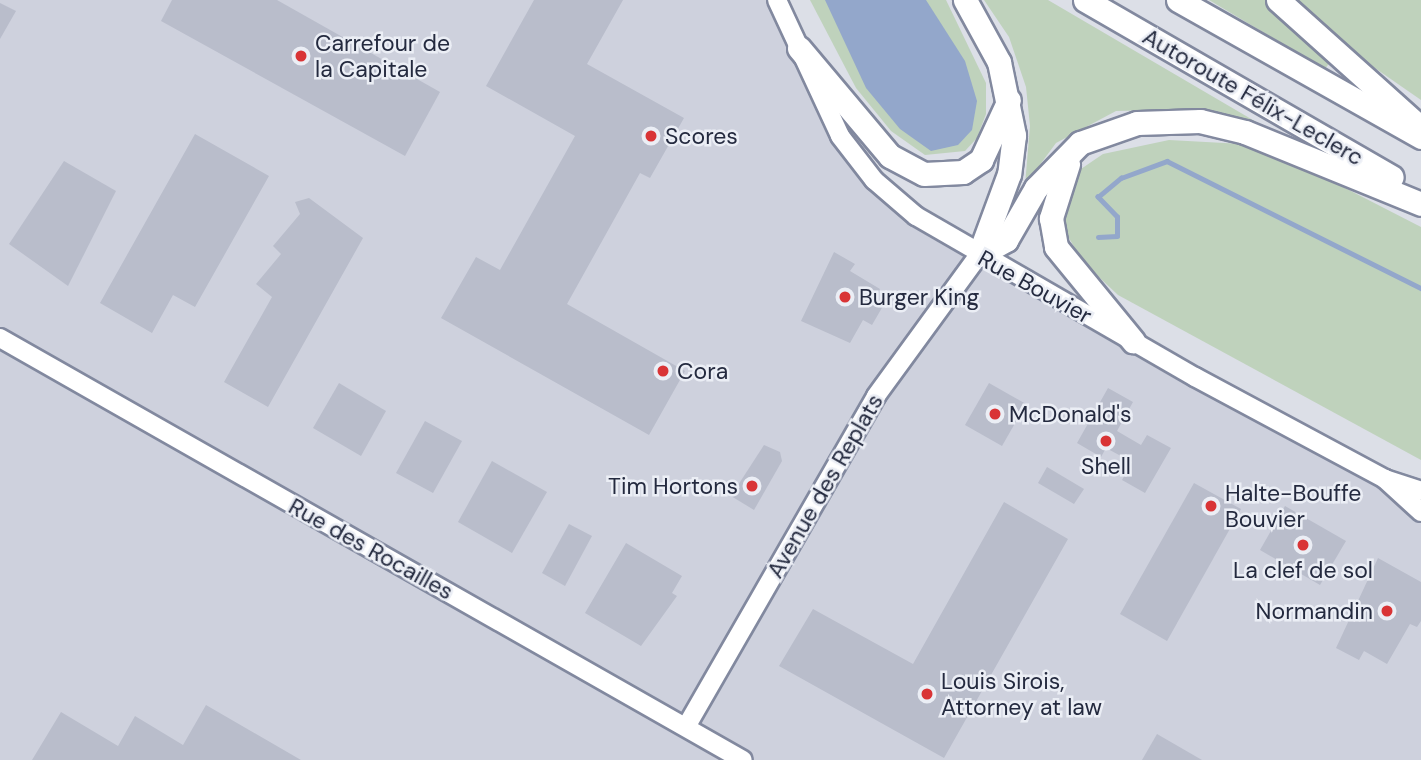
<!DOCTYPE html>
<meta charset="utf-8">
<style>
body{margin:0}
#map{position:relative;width:1421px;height:760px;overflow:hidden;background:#dcdfe7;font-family:"DM Sans",sans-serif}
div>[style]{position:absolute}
.built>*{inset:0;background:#ced1dd}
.green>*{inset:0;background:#bfd2bc}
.water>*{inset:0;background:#93a7cb}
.stream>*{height:4.5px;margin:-2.25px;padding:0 2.25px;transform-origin:2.25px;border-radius:2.25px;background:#93a7cb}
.building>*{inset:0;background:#b9bdcb}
.roads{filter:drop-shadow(2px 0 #82899f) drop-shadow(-2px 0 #82899f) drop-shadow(0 2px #82899f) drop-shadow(0 -2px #82899f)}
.secondary>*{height:18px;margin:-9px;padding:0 9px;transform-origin:9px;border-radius:9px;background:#fff}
.highway>*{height:23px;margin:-11.5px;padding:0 11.5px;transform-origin:11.5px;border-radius:11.5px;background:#fff}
.dots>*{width:19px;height:19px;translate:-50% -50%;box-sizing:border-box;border:4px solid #ebeef5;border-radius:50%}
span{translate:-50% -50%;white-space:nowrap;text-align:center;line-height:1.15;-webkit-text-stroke:5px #ebeef5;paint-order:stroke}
.poi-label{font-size:23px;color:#242a3f}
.left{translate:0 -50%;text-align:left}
.right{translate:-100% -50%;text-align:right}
.street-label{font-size:23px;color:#242a3f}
</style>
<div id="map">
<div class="built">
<i style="clip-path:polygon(0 0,777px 0,823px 105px,894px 199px,1421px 504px,1421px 760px,0 760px)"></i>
</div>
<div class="green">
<i style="clip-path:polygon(810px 0,946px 0,986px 83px,986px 114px,977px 138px,965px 151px,925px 155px,891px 131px,856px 88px)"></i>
<i style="clip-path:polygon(984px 0,1048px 0,1258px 123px,1202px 109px,1116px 111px,1056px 143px,1025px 185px,1030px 126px,1026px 87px,1009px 37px)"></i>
<i style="clip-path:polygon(1209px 0,1267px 0,1330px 62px,1325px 69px)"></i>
<i style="clip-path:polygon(1297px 0,1421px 0,1421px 100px,1372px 66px)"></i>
<i style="clip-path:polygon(1169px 140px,1261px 145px,1421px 227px,1421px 460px,1118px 295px,1084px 263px,1067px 235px,1064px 210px,1078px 171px,1103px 154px)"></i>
</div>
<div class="water">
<i style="clip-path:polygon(825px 0,926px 0,965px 61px,977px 101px,972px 130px,958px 145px,931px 151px,900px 129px,866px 88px)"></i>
</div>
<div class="stream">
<i style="left:1098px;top:237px;width:19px;rotate:-3deg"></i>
<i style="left:1117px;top:236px;width:19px;rotate:-90deg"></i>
<i style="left:1117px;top:217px;width:28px;rotate:-134deg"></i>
<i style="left:1098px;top:197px;width:30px;rotate:-40deg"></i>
<i style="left:1121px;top:178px;width:49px;rotate:-20.3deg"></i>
<i style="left:1167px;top:161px;width:284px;rotate:26.6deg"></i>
</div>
<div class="building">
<i style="clip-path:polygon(172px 0,277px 0,440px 92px,405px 156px,161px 21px)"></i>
<i style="clip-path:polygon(534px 0,623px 0,587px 64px,684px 118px,650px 178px,640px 173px,567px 304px,685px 371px,649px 435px,441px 318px,476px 257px,500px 270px,575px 136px,486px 86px)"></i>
<i style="clip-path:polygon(0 3px,16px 11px,0 39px)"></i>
<i style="clip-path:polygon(195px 134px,269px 176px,195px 307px,173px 295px,152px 333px,100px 303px)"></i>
<i style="clip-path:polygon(64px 161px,116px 191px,68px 286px,9px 244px)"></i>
<i style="clip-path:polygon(309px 198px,363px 238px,268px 407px,224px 382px,272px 297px,256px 284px,281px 254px,273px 246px,300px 214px,295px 202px)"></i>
<i style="clip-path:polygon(834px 252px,855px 264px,850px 271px,880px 289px,874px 301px,883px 306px,872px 325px,863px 320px,850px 343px,801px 321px)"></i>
<i style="clip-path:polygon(339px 383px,386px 411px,361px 456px,313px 428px)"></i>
<i style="clip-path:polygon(989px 383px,1026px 404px,1002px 446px,965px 425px)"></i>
<i style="clip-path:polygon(1108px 388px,1133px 402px,1117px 431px,1141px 445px,1147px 435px,1171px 448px,1145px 493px,1122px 480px,1132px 462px,1106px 448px,1101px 457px,1077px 443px)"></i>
<i style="clip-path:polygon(425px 421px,462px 441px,433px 493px,396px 473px)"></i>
<i style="clip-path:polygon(764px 445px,780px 452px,782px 461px,754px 510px,731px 496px)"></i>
<i style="clip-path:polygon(492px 461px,547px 492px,512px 553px,458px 522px)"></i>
<i style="clip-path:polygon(1047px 467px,1084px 489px,1074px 504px,1038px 483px)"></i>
<i style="clip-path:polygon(1194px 483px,1241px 509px,1167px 641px,1120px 614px)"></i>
<i style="clip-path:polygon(1004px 502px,1068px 539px,944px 758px,779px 666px,813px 609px,913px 664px)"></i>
<i style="clip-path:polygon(1285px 506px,1346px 541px,1320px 585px,1260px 550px)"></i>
<i style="clip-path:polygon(569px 524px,592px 536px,565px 586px,542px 573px)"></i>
<i style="clip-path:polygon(626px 543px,682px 576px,672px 593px,677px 596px,641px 646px,585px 613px)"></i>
<i style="clip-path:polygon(1378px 558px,1421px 582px,1421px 621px,1417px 627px,1410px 624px,1387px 664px,1364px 651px,1359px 660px,1336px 648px)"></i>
<i style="clip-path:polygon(206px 705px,301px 760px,32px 760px,61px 712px,118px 746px,135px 716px,183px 745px)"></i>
<i style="clip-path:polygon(1157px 734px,1202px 760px,1142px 760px)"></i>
</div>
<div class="roads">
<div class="secondary">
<i style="left:777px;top:0;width:150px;rotate:65.1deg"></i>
<i style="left:840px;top:136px;width:56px;rotate:52.3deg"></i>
<i style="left:874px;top:180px;width:55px;rotate:40.6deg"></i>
<i style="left:916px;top:216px;width:322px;rotate:30deg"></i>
<i style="left:1195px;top:377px;width:216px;rotate:28.2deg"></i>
<i style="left:1385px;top:479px;width:38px;rotate:18deg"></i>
<i style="left:0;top:338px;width:854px;rotate:29.6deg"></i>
<i style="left:1385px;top:479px;width:49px;rotate:42.5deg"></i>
<i style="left:686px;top:727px;width:382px;rotate:-60.1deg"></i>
<i style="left:876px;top:396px;width:175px;rotate:-53.9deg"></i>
</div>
<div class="highway">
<i style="left:965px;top:0;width:71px;rotate:61.3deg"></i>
<i style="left:999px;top:62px;width:75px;rotate:78.4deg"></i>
<i style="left:1014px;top:135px;width:39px;rotate:97deg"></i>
<i style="left:1009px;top:174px;width:86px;rotate:110.3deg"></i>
<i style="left:1085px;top:0;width:354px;rotate:30deg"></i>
<i style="left:1178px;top:0;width:279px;rotate:29.4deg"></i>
<i style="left:1278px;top:0;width:181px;rotate:41.9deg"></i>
<i style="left:799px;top:48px;width:141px;rotate:49.9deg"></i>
<i style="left:890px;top:156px;width:38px;rotate:28deg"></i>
<i style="left:924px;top:174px;width:39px;rotate:-3deg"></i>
<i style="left:963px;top:172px;width:22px;rotate:-34deg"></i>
<i style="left:981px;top:160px;width:66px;rotate:-65deg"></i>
<i style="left:1068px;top:164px;width:57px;rotate:107.5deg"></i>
<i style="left:1051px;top:218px;width:29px;rotate:80deg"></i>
<i style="left:1056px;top:247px;width:122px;rotate:50.7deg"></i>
<i style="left:979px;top:255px;width:31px;rotate:-29deg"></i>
<i style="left:1006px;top:240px;width:60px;rotate:-60deg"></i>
<i style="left:1036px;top:188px;width:63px;rotate:-45.6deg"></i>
<i style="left:1080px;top:143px;width:60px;rotate:-19.3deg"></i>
<i style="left:1137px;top:123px;width:63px;rotate:-1.8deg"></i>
<i style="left:1200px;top:121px;width:46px;rotate:13.7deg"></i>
<i style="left:1245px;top:132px;width:190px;rotate:22.2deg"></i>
</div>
</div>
<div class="dots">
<i style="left:301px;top:56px;background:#d93436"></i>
<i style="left:651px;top:136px;background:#d93436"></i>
<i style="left:845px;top:297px;background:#d93436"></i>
<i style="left:663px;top:371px;background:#d93436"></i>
<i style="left:995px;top:414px;background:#d93436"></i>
<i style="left:1106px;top:441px;background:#d93436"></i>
<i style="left:752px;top:486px;background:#d93436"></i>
<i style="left:1211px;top:506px;background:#d93436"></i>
<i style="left:1303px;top:545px;background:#d93436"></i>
<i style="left:1387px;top:611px;background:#d93436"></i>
<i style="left:927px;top:694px;background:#d93436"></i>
</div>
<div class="poi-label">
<span class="left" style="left:315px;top:56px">Carrefour de<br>la Capitale</span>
<span class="left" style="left:665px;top:136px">Scores</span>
<span class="left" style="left:859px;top:297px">Burger King</span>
<span class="left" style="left:677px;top:371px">Cora</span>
<span class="left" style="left:1009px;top:414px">McDonald's</span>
<span style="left:1106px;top:466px">Shell</span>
<span class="right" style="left:738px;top:486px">Tim Hortons</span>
<span class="left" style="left:1225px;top:506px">Halte-Bouffe<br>Bouvier</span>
<span style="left:1303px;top:570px">La clef de sol</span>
<span class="right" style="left:1373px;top:611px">Normandin</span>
<span class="left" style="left:941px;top:694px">Louis Sirois,<br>Attorney at law</span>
</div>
<div class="street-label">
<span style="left:1253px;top:97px;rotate:30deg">Autoroute Félix-Leclerc</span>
<span style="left:1035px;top:287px;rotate:29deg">Rue Bouvier</span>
<span style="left:825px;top:486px;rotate:-60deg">Avenue des Replats</span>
<span style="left:371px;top:549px;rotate:29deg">Rue des Rocailles</span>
</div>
</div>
